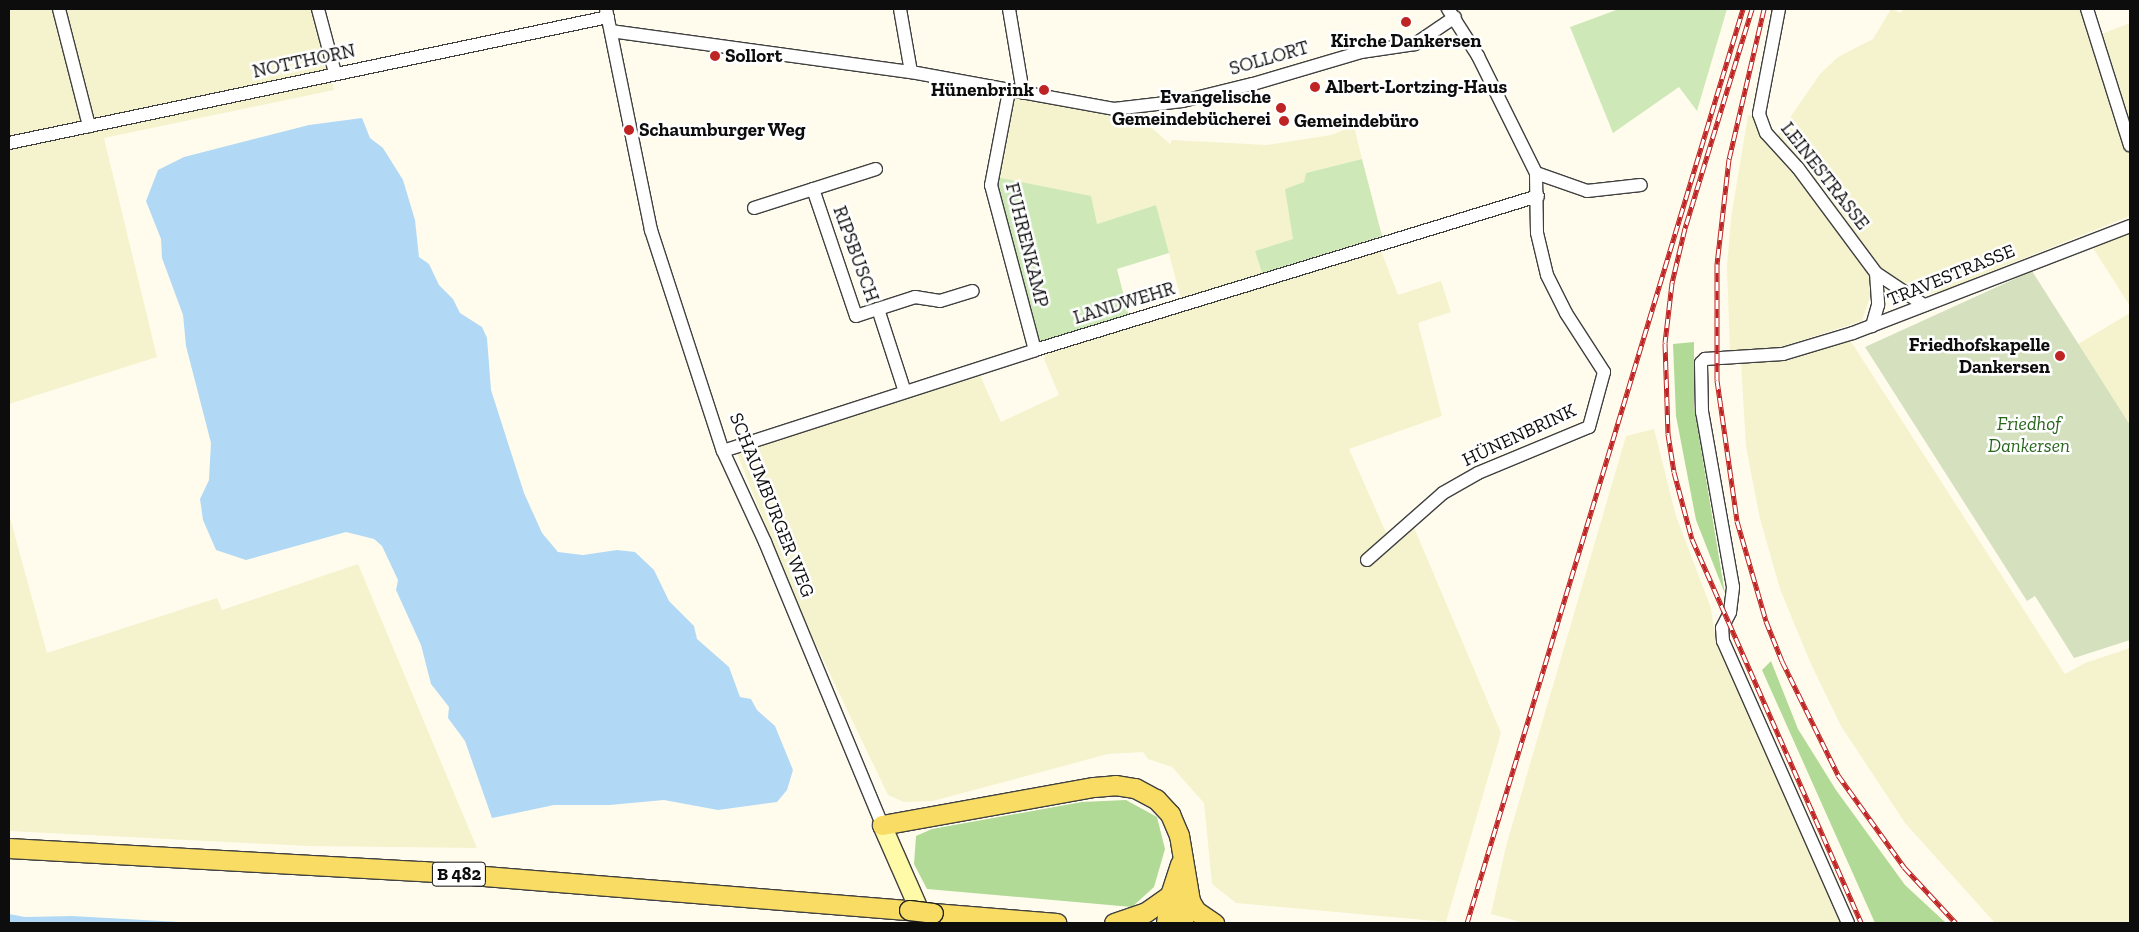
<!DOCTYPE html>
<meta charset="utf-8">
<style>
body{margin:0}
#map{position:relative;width:2139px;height:932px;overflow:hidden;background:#fffced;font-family:"Zilla Slab",serif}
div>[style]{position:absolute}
.farmland>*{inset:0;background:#f5f3cd}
.green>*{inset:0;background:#cee9b7}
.forest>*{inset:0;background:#b1da96}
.cemetery>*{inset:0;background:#d4e0be}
.water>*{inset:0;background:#b1d9f6}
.roads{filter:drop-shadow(1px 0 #404040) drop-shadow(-1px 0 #404040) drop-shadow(0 1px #404040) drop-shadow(0 -1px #404040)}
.street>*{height:12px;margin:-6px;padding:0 6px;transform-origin:6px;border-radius:6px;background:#fff}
.secondary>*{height:18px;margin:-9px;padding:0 9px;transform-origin:9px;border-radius:9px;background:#fffaa8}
.primary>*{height:19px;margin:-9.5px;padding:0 9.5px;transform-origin:9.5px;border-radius:9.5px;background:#f9dc63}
.rail>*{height:5px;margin-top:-2.5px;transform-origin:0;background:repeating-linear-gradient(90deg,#fff 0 9px,#be2424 0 18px);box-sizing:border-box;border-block:1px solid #be2424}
.bridges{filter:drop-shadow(1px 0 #1e1e1e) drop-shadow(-1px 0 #1e1e1e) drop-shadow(0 1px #1e1e1e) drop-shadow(0 -1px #1e1e1e)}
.primary-bridge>*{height:19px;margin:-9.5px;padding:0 9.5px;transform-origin:9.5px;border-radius:9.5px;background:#f9dc63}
.dots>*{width:14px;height:14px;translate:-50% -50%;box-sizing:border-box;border:2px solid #fff;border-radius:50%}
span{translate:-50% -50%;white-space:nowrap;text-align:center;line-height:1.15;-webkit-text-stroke:5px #fff;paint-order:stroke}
.shield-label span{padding:1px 4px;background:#fff;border:1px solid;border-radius:4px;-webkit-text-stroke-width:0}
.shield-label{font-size:18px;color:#0d0d0d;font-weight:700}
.poi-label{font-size:19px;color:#0d0d0d;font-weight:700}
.left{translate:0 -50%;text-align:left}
.right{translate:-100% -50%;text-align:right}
.street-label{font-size:19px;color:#0d0d0d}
.park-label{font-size:19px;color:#28651d;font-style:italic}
.frame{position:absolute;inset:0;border:10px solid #0d0d0d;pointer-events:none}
</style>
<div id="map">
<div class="farmland">
<i style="clip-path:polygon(9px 9px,312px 9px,334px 90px,104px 138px,157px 357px,9px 404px)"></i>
<i style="clip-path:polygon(1891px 9px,1901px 13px,1903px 9px,2085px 9px,2130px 154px,2130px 216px,1942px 291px,1924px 295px,1911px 290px,1879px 266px,1828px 195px,1778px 135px,1820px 74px,1838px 57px,1873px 39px)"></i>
<i style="clip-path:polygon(2130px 23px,2130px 125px,2099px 35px)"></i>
<i style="clip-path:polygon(1011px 93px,1146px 106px,1145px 122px,1170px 144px,1172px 140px,1267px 145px,1331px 135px,1354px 126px,1362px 159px,1306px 173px,1293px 239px,1255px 251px,1262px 273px,1181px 299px,1156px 205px,1097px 224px,996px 177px)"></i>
<i style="clip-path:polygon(1748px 115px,1755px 116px,1870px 273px,1870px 296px,1862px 321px,1774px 349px,1730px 352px,1727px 267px,1731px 218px)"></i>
<i style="clip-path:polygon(2130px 231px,2130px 306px,2091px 245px)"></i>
<i style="clip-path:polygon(1380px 248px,1398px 295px,1441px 281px,1451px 312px,1418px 323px,1442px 416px,1349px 449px,1391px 544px,1413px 525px,1501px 733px,1446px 922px,1236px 903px,1212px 884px,1204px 803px,1172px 767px,1148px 759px,1143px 752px,1108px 754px,933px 801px,904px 802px,888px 795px,797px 605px,737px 453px,979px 373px,1001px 422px,1059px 395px,1044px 359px,1046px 352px)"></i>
<i style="clip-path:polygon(2130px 313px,2130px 425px,2078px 344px)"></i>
<i style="clip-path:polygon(1850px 340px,2065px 674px,2085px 663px,2130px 648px,2130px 923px,1995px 923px,1905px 823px,1841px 726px,1810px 662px,1780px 589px,1760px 519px,1746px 447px,1741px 364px,1786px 358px)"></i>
<i style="clip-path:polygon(1654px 429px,1676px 516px,1711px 608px,1715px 637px,1843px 923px,1524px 923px,1491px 914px,1506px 846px,1626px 436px)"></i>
<i style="clip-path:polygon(9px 514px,47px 653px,217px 598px,222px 610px,358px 564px,477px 848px,307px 846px,9px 831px)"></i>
</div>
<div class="green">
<i style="clip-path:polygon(1619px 9px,1727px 9px,1697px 111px,1679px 87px,1613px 133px,1570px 27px)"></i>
<i style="clip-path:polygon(1362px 159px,1382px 236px,1262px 273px,1255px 251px,1293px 239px,1285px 189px,1304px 182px,1306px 173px)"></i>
<i style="clip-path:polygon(996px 177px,1091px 196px,1097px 224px,1156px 205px,1169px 253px,1117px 269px,1129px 316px,1043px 342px,1035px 337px,996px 190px)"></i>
</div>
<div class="forest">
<i style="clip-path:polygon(1694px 342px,1694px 406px,1725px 594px,1696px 520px,1676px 416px,1673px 344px)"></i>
<i style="clip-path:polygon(1771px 661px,1798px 729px,1836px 790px,1905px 885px,1946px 923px,1875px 923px,1762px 670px)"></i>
<i style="clip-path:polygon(1126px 800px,1157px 817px,1165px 849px,1154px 887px,1132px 907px,927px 889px,914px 864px,916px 836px,932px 829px,1082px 802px)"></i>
</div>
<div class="cemetery">
<i style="clip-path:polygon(2032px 271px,2130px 425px,2130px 640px,2074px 658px,2035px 596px,2027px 601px,1865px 347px)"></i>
</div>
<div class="water">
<i style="clip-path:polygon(362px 118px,370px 138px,383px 148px,403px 180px,415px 220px,419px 257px,429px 264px,439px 285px,453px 299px,460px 313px,482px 327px,487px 338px,491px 390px,524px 493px,542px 533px,558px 552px,583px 555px,617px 550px,635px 552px,654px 570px,669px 601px,694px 626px,697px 639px,729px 667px,740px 697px,751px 699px,757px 710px,775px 726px,793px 770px,787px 790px,777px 802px,718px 810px,664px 800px,610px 805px,554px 805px,492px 818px,465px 741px,448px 718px,449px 707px,431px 684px,421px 645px,396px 590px,398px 580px,382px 546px,374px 539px,346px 532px,246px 560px,216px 550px,203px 520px,200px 499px,209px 480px,211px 443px,186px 346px,183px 315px,162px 258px,161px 239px,146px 201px,158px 170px,184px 157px,309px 125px)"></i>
<i style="clip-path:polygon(9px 914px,25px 917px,72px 916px,197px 923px,9px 923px)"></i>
</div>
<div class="roads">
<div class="street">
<i style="left:59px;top:9px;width:121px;rotate:75.6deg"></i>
<i style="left:318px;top:9px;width:66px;rotate:75.1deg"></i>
<i style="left:606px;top:9px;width:226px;rotate:78.5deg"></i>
<i style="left:651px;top:230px;width:232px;rotate:72deg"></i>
<i style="left:723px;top:451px;width:100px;rotate:65.2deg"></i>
<i style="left:765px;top:542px;width:306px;rotate:67.5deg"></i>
<i style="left:900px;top:9px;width:64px;rotate:80.1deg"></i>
<i style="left:1009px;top:9px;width:85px;rotate:80.5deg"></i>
<i style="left:1779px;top:9px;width:107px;rotate:100.8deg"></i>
<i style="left:1759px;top:114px;width:20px;rotate:70deg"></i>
<i style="left:1766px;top:133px;width:47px;rotate:47.6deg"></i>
<i style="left:1798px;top:168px;width:131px;rotate:53.4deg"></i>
<i style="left:1876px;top:273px;width:32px;rotate:86deg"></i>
<i style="left:1878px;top:305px;width:22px;rotate:106deg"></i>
<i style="left:2087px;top:9px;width:143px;rotate:72.5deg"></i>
<i style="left:611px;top:31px;width:303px;rotate:7.8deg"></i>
<i style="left:911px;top:72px;width:206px;rotate:10.3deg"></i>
<i style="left:1114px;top:109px;width:69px;rotate:-6.6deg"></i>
<i style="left:1183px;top:101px;width:72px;rotate:-13.7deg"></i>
<i style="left:1253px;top:84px;width:113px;rotate:-16.5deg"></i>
<i style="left:1361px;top:52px;width:55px;rotate:-8.4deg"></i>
<i style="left:1415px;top:44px;width:48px;rotate:-34deg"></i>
<i style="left:1009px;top:91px;width:96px;rotate:100.8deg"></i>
<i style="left:991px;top:185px;width:171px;rotate:75.1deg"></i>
<i style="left:9px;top:143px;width:612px;rotate:-11.88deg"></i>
<i style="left:1536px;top:173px;width:54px;rotate:19.4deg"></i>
<i style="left:1587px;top:191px;width:54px;rotate:-6.3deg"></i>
<i style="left:813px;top:189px;width:134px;rotate:71.3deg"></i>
<i style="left:856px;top:316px;width:23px;rotate:-18deg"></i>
<i style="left:878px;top:309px;width:87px;rotate:72deg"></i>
<i style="left:754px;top:208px;width:128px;rotate:-17.7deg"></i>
<i style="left:1876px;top:273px;width:58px;rotate:33.7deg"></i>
<i style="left:878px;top:309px;width:39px;rotate:-18deg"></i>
<i style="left:915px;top:297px;width:25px;rotate:9deg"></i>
<i style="left:940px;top:301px;width:34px;rotate:-17deg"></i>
<i style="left:723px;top:451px;width:328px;rotate:-17.9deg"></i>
<i style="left:1035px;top:350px;width:526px;rotate:-17.02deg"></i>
<i style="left:1367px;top:560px;width:101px;rotate:-41.4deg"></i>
<i style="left:1443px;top:493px;width:40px;rotate:-29.7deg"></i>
<i style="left:1478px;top:473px;width:120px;rotate:-22.5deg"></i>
<i style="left:1589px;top:427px;width:57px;rotate:-74.7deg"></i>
<i style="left:1604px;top:372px;width:70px;rotate:-122.8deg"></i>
<i style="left:1566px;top:313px;width:42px;rotate:-116.6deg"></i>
<i style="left:1547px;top:275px;width:43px;rotate:-103.4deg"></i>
<i style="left:1537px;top:233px;width:60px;rotate:-91deg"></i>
<i style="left:1536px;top:173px;width:131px;rotate:-116.4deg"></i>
<i style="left:1478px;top:56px;width:56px;rotate:-122.6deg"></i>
<i style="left:1848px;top:923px;width:308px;rotate:-113.9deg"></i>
<i style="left:1723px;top:641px;width:13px;rotate:-94deg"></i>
<i style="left:1722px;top:628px;width:18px;rotate:-63deg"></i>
<i style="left:1730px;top:612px;width:25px;rotate:-83deg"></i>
<i style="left:1733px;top:587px;width:178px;rotate:-100deg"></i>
<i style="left:1702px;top:412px;width:49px;rotate:-91.2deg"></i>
<i style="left:1701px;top:363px;width:6px;rotate:-45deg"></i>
<i style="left:1705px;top:359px;width:78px;rotate:-3.7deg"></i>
<i style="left:1783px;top:354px;width:73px;rotate:-16.7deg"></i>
<i style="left:1853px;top:333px;width:297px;rotate:-21.1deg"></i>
</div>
<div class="secondary">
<i style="left:882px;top:825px;width:107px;rotate:66.3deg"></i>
</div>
<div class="primary">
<i style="left:882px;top:825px;width:215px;rotate:-10.2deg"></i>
<i style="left:1094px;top:787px;width:21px;rotate:-5deg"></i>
<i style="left:1115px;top:785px;width:20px;rotate:9deg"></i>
<i style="left:1135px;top:788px;width:24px;rotate:28deg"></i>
<i style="left:1156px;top:799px;width:21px;rotate:47deg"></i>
<i style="left:1170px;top:814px;width:23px;rotate:67deg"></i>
<i style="left:1179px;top:835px;width:67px;rotate:80.5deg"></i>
<i style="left:1190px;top:901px;width:12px;rotate:59deg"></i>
<i style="left:1196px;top:911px;width:22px;rotate:34deg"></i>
<i style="left:9px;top:848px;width:414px;rotate:3.2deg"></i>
<i style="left:422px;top:871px;width:489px;rotate:4.6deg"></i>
<i style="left:933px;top:913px;width:124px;rotate:4.6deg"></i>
<i style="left:1114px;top:923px;width:34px;rotate:-19deg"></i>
<i style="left:1146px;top:912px;width:29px;rotate:-35deg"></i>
<i style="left:1166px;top:923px;width:28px;rotate:-82deg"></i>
<i style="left:1170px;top:895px;width:33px;rotate:-72deg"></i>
<i style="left:1183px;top:923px;width:33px;rotate:-85deg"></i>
</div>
</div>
<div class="rail">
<i style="left:1752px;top:9px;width:229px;rotate:107deg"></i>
<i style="left:1685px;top:228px;width:57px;rotate:103.3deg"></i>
<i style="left:1672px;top:283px;width:60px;rotate:96.7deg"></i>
<i style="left:1665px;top:343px;width:91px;rotate:88.1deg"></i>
<i style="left:1668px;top:434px;width:38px;rotate:81deg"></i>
<i style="left:1674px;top:472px;width:69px;rotate:75deg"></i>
<i style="left:1692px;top:539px;width:420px;rotate:66.2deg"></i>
<i style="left:1764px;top:9px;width:154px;rotate:103.1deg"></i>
<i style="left:1729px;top:159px;width:106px;rotate:96.5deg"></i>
<i style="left:1717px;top:264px;width:116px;rotate:90deg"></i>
<i style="left:1717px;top:380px;width:142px;rotate:81.9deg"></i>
<i style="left:1737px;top:521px;width:104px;rotate:73.8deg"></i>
<i style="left:1766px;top:621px;width:43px;rotate:68.2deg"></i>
<i style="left:1782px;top:661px;width:127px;rotate:63.8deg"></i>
<i style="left:1838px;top:775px;width:113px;rotate:54.3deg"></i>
<i style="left:1904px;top:867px;width:76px;rotate:47.1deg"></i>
<i style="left:1467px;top:923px;width:955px;rotate:-73.2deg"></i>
</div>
<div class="bridges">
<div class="primary-bridge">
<i style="left:909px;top:910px;width:24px;rotate:7deg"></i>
</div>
</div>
<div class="dots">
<i style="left:1406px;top:22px;background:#be2424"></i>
<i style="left:715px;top:56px;background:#be2424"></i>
<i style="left:1315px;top:87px;background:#be2424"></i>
<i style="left:1044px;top:90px;background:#be2424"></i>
<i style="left:1281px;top:108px;background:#be2424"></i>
<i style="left:1284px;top:121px;background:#be2424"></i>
<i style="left:629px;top:130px;background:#be2424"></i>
<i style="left:2060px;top:356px;background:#be2424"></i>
</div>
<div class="shield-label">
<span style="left:459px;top:874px">B 482</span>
</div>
<div class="poi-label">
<span style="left:1406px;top:41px">Kirche Dankersen</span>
<span class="left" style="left:725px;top:56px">Sollort</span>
<span class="left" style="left:1325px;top:87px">Albert-Lortzing-Haus</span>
<span class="right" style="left:1034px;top:90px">Hünenbrink</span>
<span class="right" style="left:1271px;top:108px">Evangelische<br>Gemeindebücherei</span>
<span class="left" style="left:1294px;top:121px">Gemeindebüro</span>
<span class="left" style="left:639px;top:130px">Schaumburger Weg</span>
<span class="right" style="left:2050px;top:356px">Friedhofskapelle<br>Dankersen</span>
</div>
<div class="street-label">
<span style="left:1269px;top:58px;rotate:-16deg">SOLLORT</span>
<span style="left:304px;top:61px;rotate:-12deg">NOTTHORN</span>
<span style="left:1825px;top:176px;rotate:52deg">LEINESTRASSE</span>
<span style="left:1027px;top:245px;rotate:76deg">FUHRENKAMP</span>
<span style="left:856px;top:254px;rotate:70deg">RIPSBUSCH</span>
<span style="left:1951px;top:275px;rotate:-22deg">TRAVESTRASSE</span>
<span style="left:1124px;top:303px;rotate:-17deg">LANDWEHR</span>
<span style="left:1519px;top:435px;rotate:-25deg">HÜNENBRINK</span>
<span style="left:772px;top:505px;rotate:68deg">SCHAUMBURGER WEG</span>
</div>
<div class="park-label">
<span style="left:2029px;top:435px">Friedhof<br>Dankersen</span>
</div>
<div class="frame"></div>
</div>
